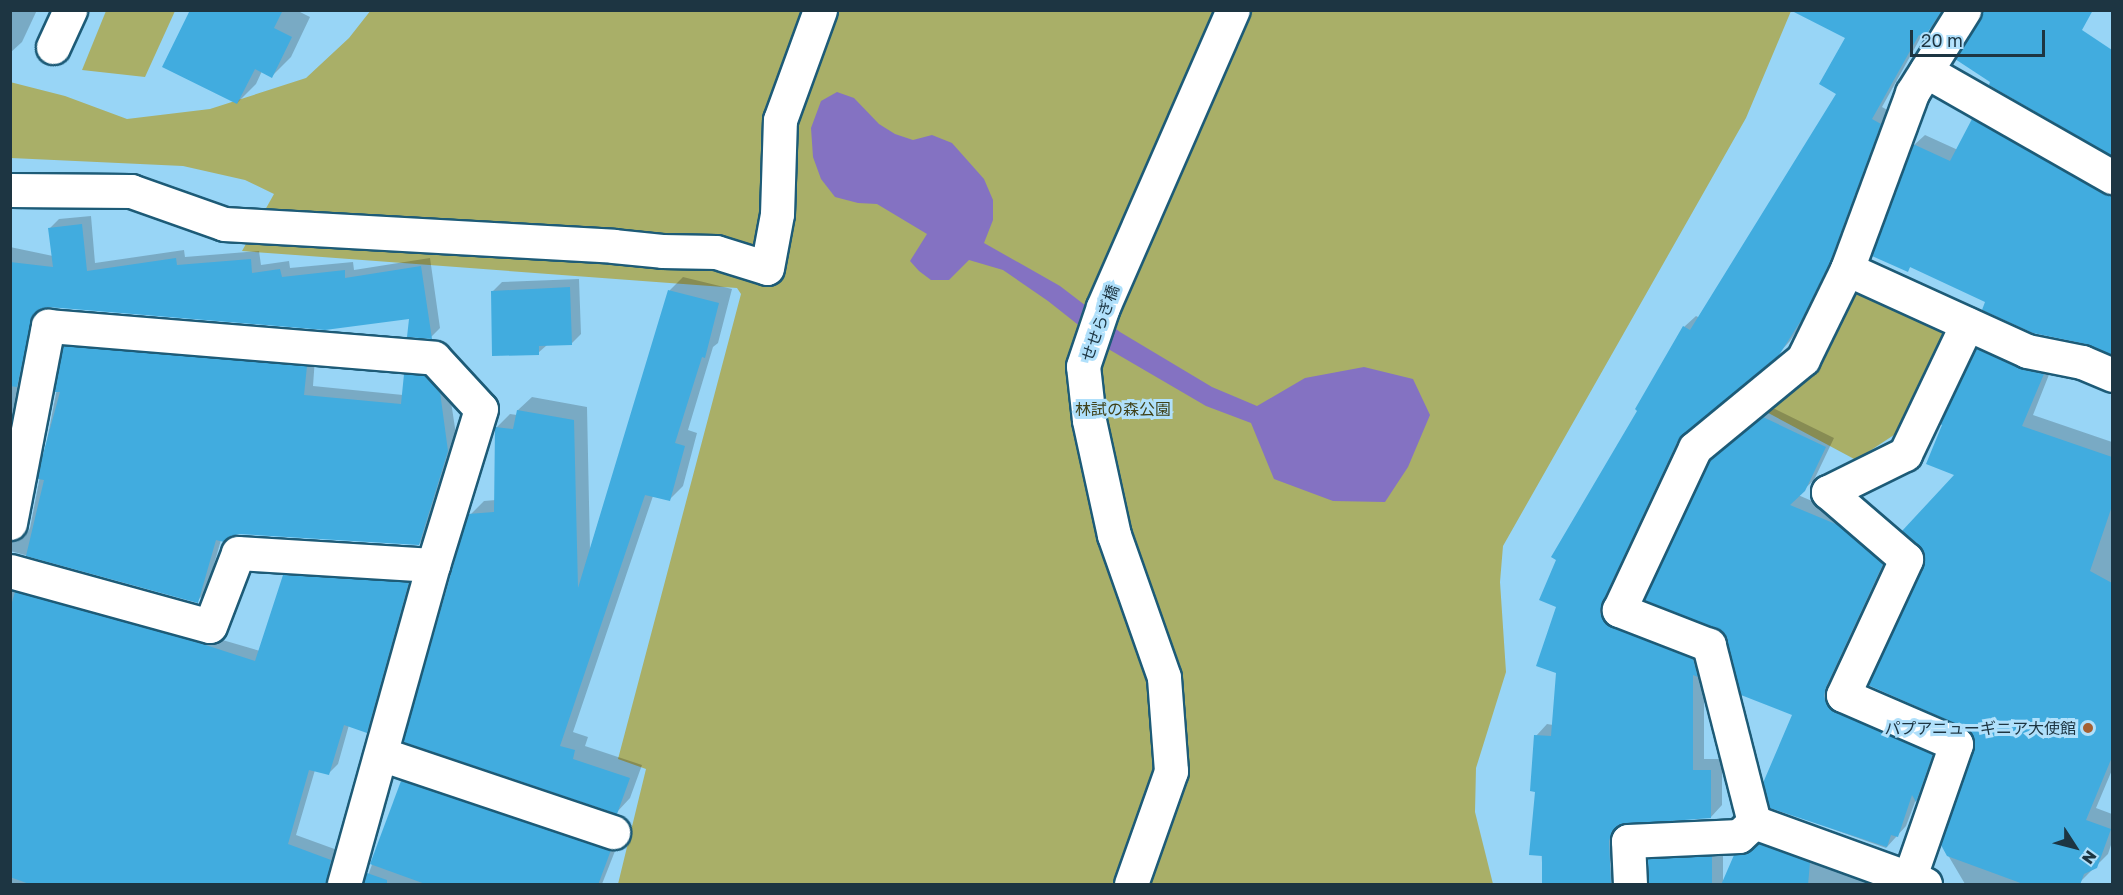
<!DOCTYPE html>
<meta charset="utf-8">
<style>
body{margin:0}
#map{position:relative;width:2123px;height:895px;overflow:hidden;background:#98d5f6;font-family:"Golos Text","Noto Sans JP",sans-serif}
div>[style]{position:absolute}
.green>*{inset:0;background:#a9af68}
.water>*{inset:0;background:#8472c2}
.shadow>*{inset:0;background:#0003}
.building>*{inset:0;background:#41acdf}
.roads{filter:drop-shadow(2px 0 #1d5b77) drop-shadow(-2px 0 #1d5b77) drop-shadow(0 2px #1d5b77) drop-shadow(0 -2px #1d5b77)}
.minor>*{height:33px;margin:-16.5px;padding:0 16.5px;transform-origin:16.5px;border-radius:16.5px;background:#fff}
.dots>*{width:16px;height:16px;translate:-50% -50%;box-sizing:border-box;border:3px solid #b0e0fb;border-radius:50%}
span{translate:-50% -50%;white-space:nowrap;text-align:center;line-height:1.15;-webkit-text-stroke:6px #b0e0fb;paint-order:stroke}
.street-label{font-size:16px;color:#1d3542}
.park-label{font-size:16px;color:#3f4119}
.poi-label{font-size:16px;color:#1d3542}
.right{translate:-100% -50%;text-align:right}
.frame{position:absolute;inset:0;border:12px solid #1d3542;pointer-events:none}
.north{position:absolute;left:2045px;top:817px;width:60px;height:60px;-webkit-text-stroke:4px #b0e0fb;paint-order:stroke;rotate:126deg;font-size:16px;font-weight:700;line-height:24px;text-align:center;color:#1d3542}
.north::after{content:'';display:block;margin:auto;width:21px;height:27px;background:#1d3542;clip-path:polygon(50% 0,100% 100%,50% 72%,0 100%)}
.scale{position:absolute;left:1910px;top:30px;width:135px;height:27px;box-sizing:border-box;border:3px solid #1d3542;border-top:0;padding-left:8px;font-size:18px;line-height:21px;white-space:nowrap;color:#1d3542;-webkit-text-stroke:4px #b0e0fb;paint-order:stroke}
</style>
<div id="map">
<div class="green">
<i style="clip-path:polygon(371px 10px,1791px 11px,1746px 118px,1503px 546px,1500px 582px,1506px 672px,1476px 768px,1475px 812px,1493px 884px,618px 884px,646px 769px,618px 759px,741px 294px,737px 288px,242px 251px,274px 194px,245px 180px,183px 166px,11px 158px,10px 82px,65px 96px,127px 119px,210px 109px,306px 78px,349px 38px)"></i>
<i style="clip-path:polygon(106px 11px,175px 11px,145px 77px,82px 70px)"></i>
<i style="clip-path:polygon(1858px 288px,1950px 337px,1900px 431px,1856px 460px,1759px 408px,1809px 362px)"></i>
</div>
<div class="water">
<i style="clip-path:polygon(837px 92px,854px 98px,879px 124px,895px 134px,913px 140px,932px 135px,952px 143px,984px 179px,993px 200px,993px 220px,984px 243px,1060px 286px,1120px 332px,1212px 387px,1257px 406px,1305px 378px,1364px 367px,1413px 379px,1430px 415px,1408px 467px,1385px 502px,1333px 501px,1274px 479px,1251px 423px,1206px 406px,1110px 350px,1048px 301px,1003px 270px,969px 260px,949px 280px,931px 280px,919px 271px,910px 261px,927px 234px,877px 204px,858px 203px,835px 197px,821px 179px,813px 157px,811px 128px,821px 101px)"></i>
</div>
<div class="shadow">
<i style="clip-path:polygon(10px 10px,37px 10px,22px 42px,10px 53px)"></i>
<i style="clip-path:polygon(192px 10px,296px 10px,310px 17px,291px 57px,272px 76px,262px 71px,256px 84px,237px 103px)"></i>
<i style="clip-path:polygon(1852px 10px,1945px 10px,1935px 25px,1922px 35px,1882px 107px,1891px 112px,1841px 249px,1813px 306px,1790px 341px,1778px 354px,1688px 429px,1613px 589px,1704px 648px,1704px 759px,1722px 759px,1722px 805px,1711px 817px,1622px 822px,1620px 829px,1628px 884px,1543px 884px,1536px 736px,1547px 724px,1553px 725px,1639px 410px,1684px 327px,1696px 316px,1700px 318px,1838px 94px)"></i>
<i style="clip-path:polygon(2112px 91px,2112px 156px,2080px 136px)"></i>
<i style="clip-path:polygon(1983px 109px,2018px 129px,2004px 153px,2057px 168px,2067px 157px,2112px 183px,2112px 353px,1987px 302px,1911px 266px,1907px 270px,1914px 145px,1925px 135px,1958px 150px,1973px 120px)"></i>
<i style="clip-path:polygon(91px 216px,95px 263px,184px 250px,185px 257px,259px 251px,261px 265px,289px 261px,290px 268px,353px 262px,354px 270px,430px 258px,440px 328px,431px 337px,411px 317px,42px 307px,38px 312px,10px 456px,10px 247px,53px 256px,50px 228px,59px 219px)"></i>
<i style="clip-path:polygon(683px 277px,732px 289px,718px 343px,713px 347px,688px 430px,697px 433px,683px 486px,669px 500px,653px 496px,573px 732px,588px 737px,585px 746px,642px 765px,630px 798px,617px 812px,405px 741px,470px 515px,484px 501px,496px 500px,496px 428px,510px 414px,517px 415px,518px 410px,532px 397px,587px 407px,590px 550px,670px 290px)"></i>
<i style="clip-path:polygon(579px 279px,581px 334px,571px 344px,547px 345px,538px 353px,492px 292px,502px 282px)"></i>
<i style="clip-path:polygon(74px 338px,315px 358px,313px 386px,403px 395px,405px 375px,414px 366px,448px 382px,457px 441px,428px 535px,419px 544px,239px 533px,221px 540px,206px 592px,197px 601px,10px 551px,10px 530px,16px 533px,28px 532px,30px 528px,65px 347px)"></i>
<i style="clip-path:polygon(1989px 338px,2054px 362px,2033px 415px,2112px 442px,2112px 770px,2096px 808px,2112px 814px,2112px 842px,2108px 854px,2079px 883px,1965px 884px,1942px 845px,1976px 741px,1925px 567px,1957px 475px,1977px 349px)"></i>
<i style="clip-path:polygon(1773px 408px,1834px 438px,1814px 480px,1798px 495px,1847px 516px,1891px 554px,1835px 677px,1941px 745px,1924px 792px,1915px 802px,1906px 826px,1886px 848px,1771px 807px,1794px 714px,1711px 461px)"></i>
<i style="clip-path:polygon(294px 566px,417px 574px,375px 722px,366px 731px,349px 725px,338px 764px,329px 773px,315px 770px,296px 835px,340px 851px,337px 884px,10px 884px,10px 578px,260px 651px,285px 575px)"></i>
<i style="clip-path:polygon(411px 772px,619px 841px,602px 884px,365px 884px,402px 781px)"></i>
<i style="clip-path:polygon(1764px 839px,1881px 884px,1723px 884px,1735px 856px,1747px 844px)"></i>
<i style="clip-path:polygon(1723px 845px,1723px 884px,1648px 884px,1649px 860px,1661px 848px)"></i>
</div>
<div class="building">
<i style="clip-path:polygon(190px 10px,283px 10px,274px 28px,292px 37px,272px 78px,255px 69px,237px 104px,162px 67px)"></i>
<i style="clip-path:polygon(1790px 10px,1942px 10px,1924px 38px,1919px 35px,1872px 119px,1881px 124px,1830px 262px,1802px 319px,1779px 355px,1678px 440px,1602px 603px,1600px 613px,1605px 622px,1612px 627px,1693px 659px,1698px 677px,1693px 675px,1693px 770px,1711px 770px,1711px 818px,1618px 825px,1612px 832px,1609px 841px,1611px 885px,1542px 885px,1542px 856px,1529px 855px,1535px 792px,1530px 791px,1534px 735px,1551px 736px,1556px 673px,1536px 666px,1556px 607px,1539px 600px,1556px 560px,1551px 557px,1637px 411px,1635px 409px,1683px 326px,1690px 330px,1836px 94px,1819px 84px,1845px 38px)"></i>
<i style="clip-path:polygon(1983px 10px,2093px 10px,2082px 30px,2112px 50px,2112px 156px,1989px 85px,1990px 82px,1955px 59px,1980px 20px)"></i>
<i style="clip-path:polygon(1972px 119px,2103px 193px,2112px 196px,2112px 355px,2086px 344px,2033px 333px,1982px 310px,1985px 302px,1910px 267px,1908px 272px,1872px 256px,1913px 144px,1950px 161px)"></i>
<i style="clip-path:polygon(82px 224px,87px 271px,176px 258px,177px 265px,251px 259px,252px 273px,280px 269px,282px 277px,345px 270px,345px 278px,421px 266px,432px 339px,407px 337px,409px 319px,325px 330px,49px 307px,40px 309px,33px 315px,17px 387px,10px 386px,10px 262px,53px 267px,48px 228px)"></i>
<i style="clip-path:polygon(570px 287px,572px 345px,539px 346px,539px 355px,492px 356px,491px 291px)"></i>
<i style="clip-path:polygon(668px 290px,719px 303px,705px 358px,702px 357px,675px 443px,685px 446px,670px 501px,645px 495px,560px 746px,575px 750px,573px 759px,630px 778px,617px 814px,403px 742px,468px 514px,494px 512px,495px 427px,513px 429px,517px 410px,574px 420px,578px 588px)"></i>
<i style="clip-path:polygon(63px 346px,307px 366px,304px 395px,401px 404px,404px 374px,425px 376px,440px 392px,448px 451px,419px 545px,239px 534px,229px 537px,224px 542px,216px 540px,198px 603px,26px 556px,44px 480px,38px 479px,42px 458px,60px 392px,54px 392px)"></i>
<i style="clip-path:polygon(1976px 348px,2019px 368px,2044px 374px,2022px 426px,2112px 457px,2112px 506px,2090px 571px,2112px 583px,2112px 757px,2086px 820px,2111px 829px,2097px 868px,2084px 874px,2080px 885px,2026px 885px,1947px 856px,1941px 845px,1974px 750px,1975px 741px,1971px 733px,1963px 727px,1868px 685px,1923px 566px,1924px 554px,1919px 545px,1902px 531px,1954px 475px,1926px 464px,1942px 425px,1940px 424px)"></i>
<i style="clip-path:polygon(1763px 417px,1826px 447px,1805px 491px,1790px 505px,1838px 525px,1883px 564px,1826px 687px,1824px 696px,1828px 706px,1836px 712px,1933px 754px,1916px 802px,1912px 795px,1898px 837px,1891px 835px,1887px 847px,1770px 808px,1763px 783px,1792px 715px,1741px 695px,1723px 632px,1644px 600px,1710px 460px)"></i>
<i style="clip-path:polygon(283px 575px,409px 582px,367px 733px,344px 725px,329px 775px,309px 770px,288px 844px,331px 860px,326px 885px,32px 885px,10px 877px,10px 609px,15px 592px,187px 639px,255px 661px)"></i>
<i style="clip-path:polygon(401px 781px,611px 850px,598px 885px,428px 885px,370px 864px)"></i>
<i style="clip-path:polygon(1758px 844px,1810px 862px,1808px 885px,1721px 885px,1734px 855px,1751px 850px)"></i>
<i style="clip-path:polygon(1712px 856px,1712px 885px,1649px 885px,1648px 859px)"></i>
<i style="clip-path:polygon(367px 873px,387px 880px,387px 885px,363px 885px)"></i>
</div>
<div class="roads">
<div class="minor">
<i style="left:53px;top:47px;width:41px;rotate:-65.3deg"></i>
<i style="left:1926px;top:71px;width:214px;rotate:29.7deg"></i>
<i style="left:10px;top:190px;width:121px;rotate:0.5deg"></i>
<i style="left:131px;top:191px;width:99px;rotate:19.5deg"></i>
<i style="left:224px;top:224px;width:390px;rotate:3.2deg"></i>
<i style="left:613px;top:246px;width:49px;rotate:5.8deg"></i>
<i style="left:662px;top:251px;width:54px;rotate:1.1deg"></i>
<i style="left:716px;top:252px;width:53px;rotate:17.4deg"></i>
<i style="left:767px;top:268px;width:55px;rotate:-79.5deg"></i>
<i style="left:777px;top:214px;width:94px;rotate:-88.2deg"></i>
<i style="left:780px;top:120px;width:117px;rotate:-70deg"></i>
<i style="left:1847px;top:269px;width:198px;rotate:24.5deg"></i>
<i style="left:2027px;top:351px;width:56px;rotate:11.3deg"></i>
<i style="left:2082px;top:362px;width:33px;rotate:23deg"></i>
<i style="left:10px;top:523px;width:201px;rotate:-79.1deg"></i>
<i style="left:48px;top:326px;width:387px;rotate:4.7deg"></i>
<i style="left:434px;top:358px;width:69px;rotate:47.3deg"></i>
<i style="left:481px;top:409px;width:163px;rotate:107.1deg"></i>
<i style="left:433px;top:565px;width:331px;rotate:105.6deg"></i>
<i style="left:10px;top:571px;width:207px;rotate:15.4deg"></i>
<i style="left:210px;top:626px;width:78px;rotate:-69deg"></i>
<i style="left:238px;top:553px;width:195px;rotate:3.5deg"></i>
<i style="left:381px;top:754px;width:245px;rotate:18.6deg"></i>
<i style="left:1909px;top:879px;width:143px;rotate:-70.8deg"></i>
<i style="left:1956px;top:744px;width:123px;rotate:-156.6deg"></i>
<i style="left:1843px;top:695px;width:150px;rotate:-65.1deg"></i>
<i style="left:1906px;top:559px;width:103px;rotate:-139.3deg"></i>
<i style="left:1828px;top:492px;width:86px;rotate:-26.3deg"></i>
<i style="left:1905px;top:454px;width:144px;rotate:-64.5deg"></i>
<i style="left:1131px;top:884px;width:120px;rotate:-70.5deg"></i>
<i style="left:1171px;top:771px;width:94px;rotate:-94.3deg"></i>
<i style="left:1164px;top:677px;width:151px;rotate:-109.4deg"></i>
<i style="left:1114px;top:535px;width:118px;rotate:-102.3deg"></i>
<i style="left:1089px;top:420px;width:54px;rotate:-96.3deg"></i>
<i style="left:1083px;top:366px;width:62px;rotate:-71.3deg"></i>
<i style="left:1103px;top:307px;width:324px;rotate:-66.4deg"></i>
<i style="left:1630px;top:884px;width:43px;rotate:-92.7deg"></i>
<i style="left:1628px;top:841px;width:111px;rotate:-2.6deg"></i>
<i style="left:1739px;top:836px;width:21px;rotate:-43deg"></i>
<i style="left:1925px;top:884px;width:182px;rotate:-160.1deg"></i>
<i style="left:1754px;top:822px;width:183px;rotate:-104.3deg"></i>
<i style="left:1709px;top:645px;width:97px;rotate:-158.7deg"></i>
<i style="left:1619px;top:610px;width:179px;rotate:-64.9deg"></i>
<i style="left:1695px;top:448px;width:140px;rotate:-39.5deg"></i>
<i style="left:1803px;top:359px;width:100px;rotate:-63.9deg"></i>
<i style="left:1847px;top:269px;width:188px;rotate:-69.7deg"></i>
<i style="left:1912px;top:93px;width:98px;rotate:-57.9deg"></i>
</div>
</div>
<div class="dots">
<i style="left:2088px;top:728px;background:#a56032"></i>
</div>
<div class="street-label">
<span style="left:1100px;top:323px;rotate:-70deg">せせらぎ橋</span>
</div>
<div class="park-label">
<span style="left:1123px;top:409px">林試の森公園</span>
</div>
<div class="poi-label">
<span class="right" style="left:2076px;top:728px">パプアニューギニア大使館</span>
</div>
<div class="frame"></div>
<div class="north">N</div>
<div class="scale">20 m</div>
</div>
